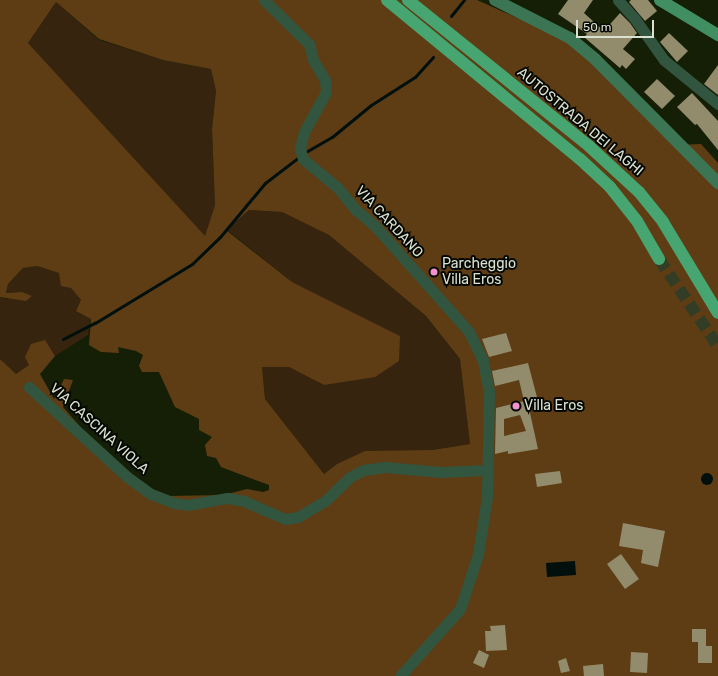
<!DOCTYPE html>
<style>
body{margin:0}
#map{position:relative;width:718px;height:676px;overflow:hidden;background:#151f06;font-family:Rubik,sans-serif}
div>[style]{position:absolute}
.green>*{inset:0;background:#36240e}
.forest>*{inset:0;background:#5e3d14}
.water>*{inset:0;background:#010f0d}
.round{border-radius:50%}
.stream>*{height:3px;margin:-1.5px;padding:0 1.5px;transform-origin:1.5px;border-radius:1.5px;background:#010f0d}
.building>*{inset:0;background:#928c6c}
.motorway-tunnel>*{height:12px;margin-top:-6px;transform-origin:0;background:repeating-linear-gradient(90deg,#333c24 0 12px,transparent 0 18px)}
.minor>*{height:11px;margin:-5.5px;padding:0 5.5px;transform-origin:5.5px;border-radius:5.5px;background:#325540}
.secondary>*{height:12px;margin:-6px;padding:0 6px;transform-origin:6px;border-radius:6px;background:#3c7554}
.primary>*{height:12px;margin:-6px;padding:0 6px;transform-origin:6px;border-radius:6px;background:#428e63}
.motorway>*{height:12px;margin:-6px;padding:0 6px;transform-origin:6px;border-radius:6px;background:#47a571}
.dots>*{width:11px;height:11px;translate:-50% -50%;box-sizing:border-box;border:2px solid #040701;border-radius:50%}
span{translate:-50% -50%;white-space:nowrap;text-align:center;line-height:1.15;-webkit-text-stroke:4px #040701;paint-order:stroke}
.street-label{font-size:14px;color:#dae1d1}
.poi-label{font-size:14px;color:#dae1d1}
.left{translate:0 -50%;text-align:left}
.scale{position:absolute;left:576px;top:20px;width:78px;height:18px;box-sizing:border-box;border:2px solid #dae1d1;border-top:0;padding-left:5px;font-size:12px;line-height:14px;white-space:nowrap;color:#dae1d1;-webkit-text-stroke:3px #040701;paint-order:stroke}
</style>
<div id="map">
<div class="green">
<i style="clip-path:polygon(56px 2px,99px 40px,163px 60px,211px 69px,216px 91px,212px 129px,215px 205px,205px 237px,28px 43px)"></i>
<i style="clip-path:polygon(249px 210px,282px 212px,329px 235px,426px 316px,460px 359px,470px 444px,337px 464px,324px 474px,265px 399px,262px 367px,289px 367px,324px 385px,400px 336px,292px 282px,226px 229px)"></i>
<i style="clip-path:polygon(37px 266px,59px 273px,81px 300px,91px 318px,88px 335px,55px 356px,45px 341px,29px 365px,16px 374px,0 359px,0 297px,7px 299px,22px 292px,6px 293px,8px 284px,23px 268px)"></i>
</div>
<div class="forest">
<i style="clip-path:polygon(evenodd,0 0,477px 0,574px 43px,677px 145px,701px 144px,718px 163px,718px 676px,0 676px,0 359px,16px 374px,29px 365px,25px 357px,31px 344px,45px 340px,55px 356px,40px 374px,54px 399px,64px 379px,73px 380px,63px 407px,98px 447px,148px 490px,168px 496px,223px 495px,247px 489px,263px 492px,269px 490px,269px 485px,221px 467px,216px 458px,207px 456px,205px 445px,212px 437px,199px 430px,199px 419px,175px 407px,159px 372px,142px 372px,139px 366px,143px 355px,136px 351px,118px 347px,119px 353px,101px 352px,89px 345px,91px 319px,76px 311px,81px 300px,71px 288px,61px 286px,59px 273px,37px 266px,23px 268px,8px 284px,6px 293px,22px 292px,32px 296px,26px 301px,0 297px,0 0,56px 2px,99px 39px,163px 60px,211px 69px,216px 91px,212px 129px,215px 205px,205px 236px,28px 43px,56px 2px,0 0,249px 210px,282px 212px,329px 235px,426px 316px,460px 359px,470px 444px,432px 450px,365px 451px,337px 464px,324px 474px,265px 399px,262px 367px,289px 367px,324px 385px,375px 377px,399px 361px,400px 336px,292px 282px,226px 230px,249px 210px)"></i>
</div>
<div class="water">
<i class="round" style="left:701px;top:473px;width:12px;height:12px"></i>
<i style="clip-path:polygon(575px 561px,576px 575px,547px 577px,546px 563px)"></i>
</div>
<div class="stream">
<i style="left:451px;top:16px;width:21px;rotate:-51deg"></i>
<i style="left:304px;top:153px;width:32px;rotate:-30deg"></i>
<i style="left:332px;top:137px;width:50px;rotate:-39.4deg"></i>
<i style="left:371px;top:105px;width:52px;rotate:-32.5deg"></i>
<i style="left:415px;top:77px;width:27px;rotate:-48deg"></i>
<i style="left:63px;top:339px;width:36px;rotate:-27deg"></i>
<i style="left:95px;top:323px;width:114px;rotate:-31.3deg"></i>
<i style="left:192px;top:264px;width:39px;rotate:-44deg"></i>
<i style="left:220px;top:237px;width:70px;rotate:-50.2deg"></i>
<i style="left:265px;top:183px;width:43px;rotate:-37.4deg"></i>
</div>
<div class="building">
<i style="clip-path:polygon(568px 0,593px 0,584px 13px,604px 31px,620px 13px,630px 23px,637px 33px,623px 49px,635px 59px,626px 69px,622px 65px,620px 68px,584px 37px,587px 34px,558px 14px)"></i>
<i style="clip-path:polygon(631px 0,648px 0,657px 11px,645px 21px,629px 2px)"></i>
<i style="clip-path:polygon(669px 33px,688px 51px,677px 62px,660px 42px)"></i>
<i style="clip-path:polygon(718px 65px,718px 95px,704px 84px)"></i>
<i style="clip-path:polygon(657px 79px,675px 96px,662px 109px,644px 92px)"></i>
<i style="clip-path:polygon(692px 93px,718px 121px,718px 150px,697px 124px,695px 125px,677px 107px)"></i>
<i style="clip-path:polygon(506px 333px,512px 351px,489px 357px,482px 339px)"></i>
<i style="clip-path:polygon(evenodd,528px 363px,538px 401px,528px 404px,538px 449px,508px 454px,508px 451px,495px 454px,496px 408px,524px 401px,519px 380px,495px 386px,492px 371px,528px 363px,520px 415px,526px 431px,504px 436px,504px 419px,520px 415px)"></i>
<i style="clip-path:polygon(560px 471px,562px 483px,537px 487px,535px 474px)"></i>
<i style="clip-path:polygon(623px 523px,665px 531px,658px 567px,641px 563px,643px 550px,619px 546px)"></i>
<i style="clip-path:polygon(621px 554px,639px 579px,625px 589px,607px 564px)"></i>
<i style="clip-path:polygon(505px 625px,507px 650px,486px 651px,485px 631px,491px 631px,490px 626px)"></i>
<i style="clip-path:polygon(692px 629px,706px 629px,706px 646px,712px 646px,712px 663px,698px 663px,698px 642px,692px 642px)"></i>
<i style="clip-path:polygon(479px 650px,489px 655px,484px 668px,473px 663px)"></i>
<i style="clip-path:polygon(631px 652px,648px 653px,647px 673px,630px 672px)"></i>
<i style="clip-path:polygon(566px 658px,570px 671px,561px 673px,558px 661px)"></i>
<i style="clip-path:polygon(603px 664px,604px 676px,584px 676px,583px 666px)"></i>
</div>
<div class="motorway-tunnel">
<i style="left:659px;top:259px;width:105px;rotate:55.9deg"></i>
</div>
<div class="minor">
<i style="left:264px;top:0;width:63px;rotate:44.4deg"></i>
<i style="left:309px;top:44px;width:16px;rotate:76deg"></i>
<i style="left:313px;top:60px;width:23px;rotate:59deg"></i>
<i style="left:325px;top:80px;width:12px;rotate:85deg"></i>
<i style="left:326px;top:92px;width:46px;rotate:118.8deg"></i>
<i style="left:304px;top:132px;width:16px;rotate:104deg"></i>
<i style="left:300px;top:148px;width:11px;rotate:75deg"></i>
<i style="left:303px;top:159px;width:45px;rotate:39.6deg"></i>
<i style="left:338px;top:188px;width:28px;rotate:51deg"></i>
<i style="left:356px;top:210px;width:25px;rotate:40deg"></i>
<i style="left:375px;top:226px;width:142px;rotate:48.4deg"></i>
<i style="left:469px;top:332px;width:32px;rotate:64deg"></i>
<i style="left:483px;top:361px;width:32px;rotate:79deg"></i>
<i style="left:489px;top:392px;width:105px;rotate:91.1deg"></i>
<i style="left:487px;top:497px;width:58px;rotate:99deg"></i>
<i style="left:478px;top:554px;width:58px;rotate:108.1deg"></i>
<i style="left:460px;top:609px;width:90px;rotate:131.8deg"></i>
<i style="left:618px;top:0;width:25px;rotate:48deg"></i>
<i style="left:635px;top:19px;width:50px;rotate:54.7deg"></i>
<i style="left:664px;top:60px;width:70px;rotate:39.2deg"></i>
<i style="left:29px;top:387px;width:132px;rotate:42.5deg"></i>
<i style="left:126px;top:476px;width:31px;rotate:36deg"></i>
<i style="left:151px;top:494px;width:26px;rotate:21deg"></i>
<i style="left:175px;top:503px;width:12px;rotate:9deg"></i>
<i style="left:187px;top:505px;width:41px;rotate:-9.9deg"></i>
<i style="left:227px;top:498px;width:17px;rotate:10deg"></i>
<i style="left:244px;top:501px;width:45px;rotate:23.7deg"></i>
<i style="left:285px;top:519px;width:13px;rotate:-9deg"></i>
<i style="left:298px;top:517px;width:31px;rotate:-31deg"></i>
<i style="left:325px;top:501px;width:35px;rotate:-44deg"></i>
<i style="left:350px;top:477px;width:15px;rotate:-28deg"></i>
<i style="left:363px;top:470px;width:22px;rotate:-8deg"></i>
<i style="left:385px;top:467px;width:56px;rotate:5.1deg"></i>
<i style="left:441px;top:472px;width:46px;rotate:-2.5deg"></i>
</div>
<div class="secondary">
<i style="left:495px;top:0;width:84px;rotate:26.9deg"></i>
<i style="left:570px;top:38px;width:33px;rotate:40deg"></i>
<i style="left:595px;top:59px;width:175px;rotate:45.2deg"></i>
</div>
<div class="primary">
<i style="left:660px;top:0;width:68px;rotate:31.1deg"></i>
</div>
<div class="motorway">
<i style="left:387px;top:0;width:250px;rotate:39.5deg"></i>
<i style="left:580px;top:159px;width:41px;rotate:43deg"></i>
<i style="left:610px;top:187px;width:43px;rotate:51.5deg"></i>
<i style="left:637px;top:221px;width:44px;rotate:59.9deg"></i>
<i style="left:408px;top:0;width:234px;rotate:38.9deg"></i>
<i style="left:590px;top:147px;width:67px;rotate:42.6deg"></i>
<i style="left:639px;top:192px;width:38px;rotate:51deg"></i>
<i style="left:663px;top:222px;width:106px;rotate:58.9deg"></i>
</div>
<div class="dots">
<i style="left:434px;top:272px;background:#f591d1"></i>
<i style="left:516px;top:406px;background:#f591d1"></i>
</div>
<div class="street-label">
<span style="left:580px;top:122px;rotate:40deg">AUTOSTRADA DEI LAGHI</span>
<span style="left:389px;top:222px;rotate:47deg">VIA CARDANO</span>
<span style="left:99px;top:429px;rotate:42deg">VIA CASCINA VIOLA</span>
</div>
<div class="poi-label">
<span class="left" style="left:442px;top:272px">Parcheggio<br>Villa Eros</span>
<span class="left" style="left:524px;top:406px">Villa Eros</span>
</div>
<div class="scale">50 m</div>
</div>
